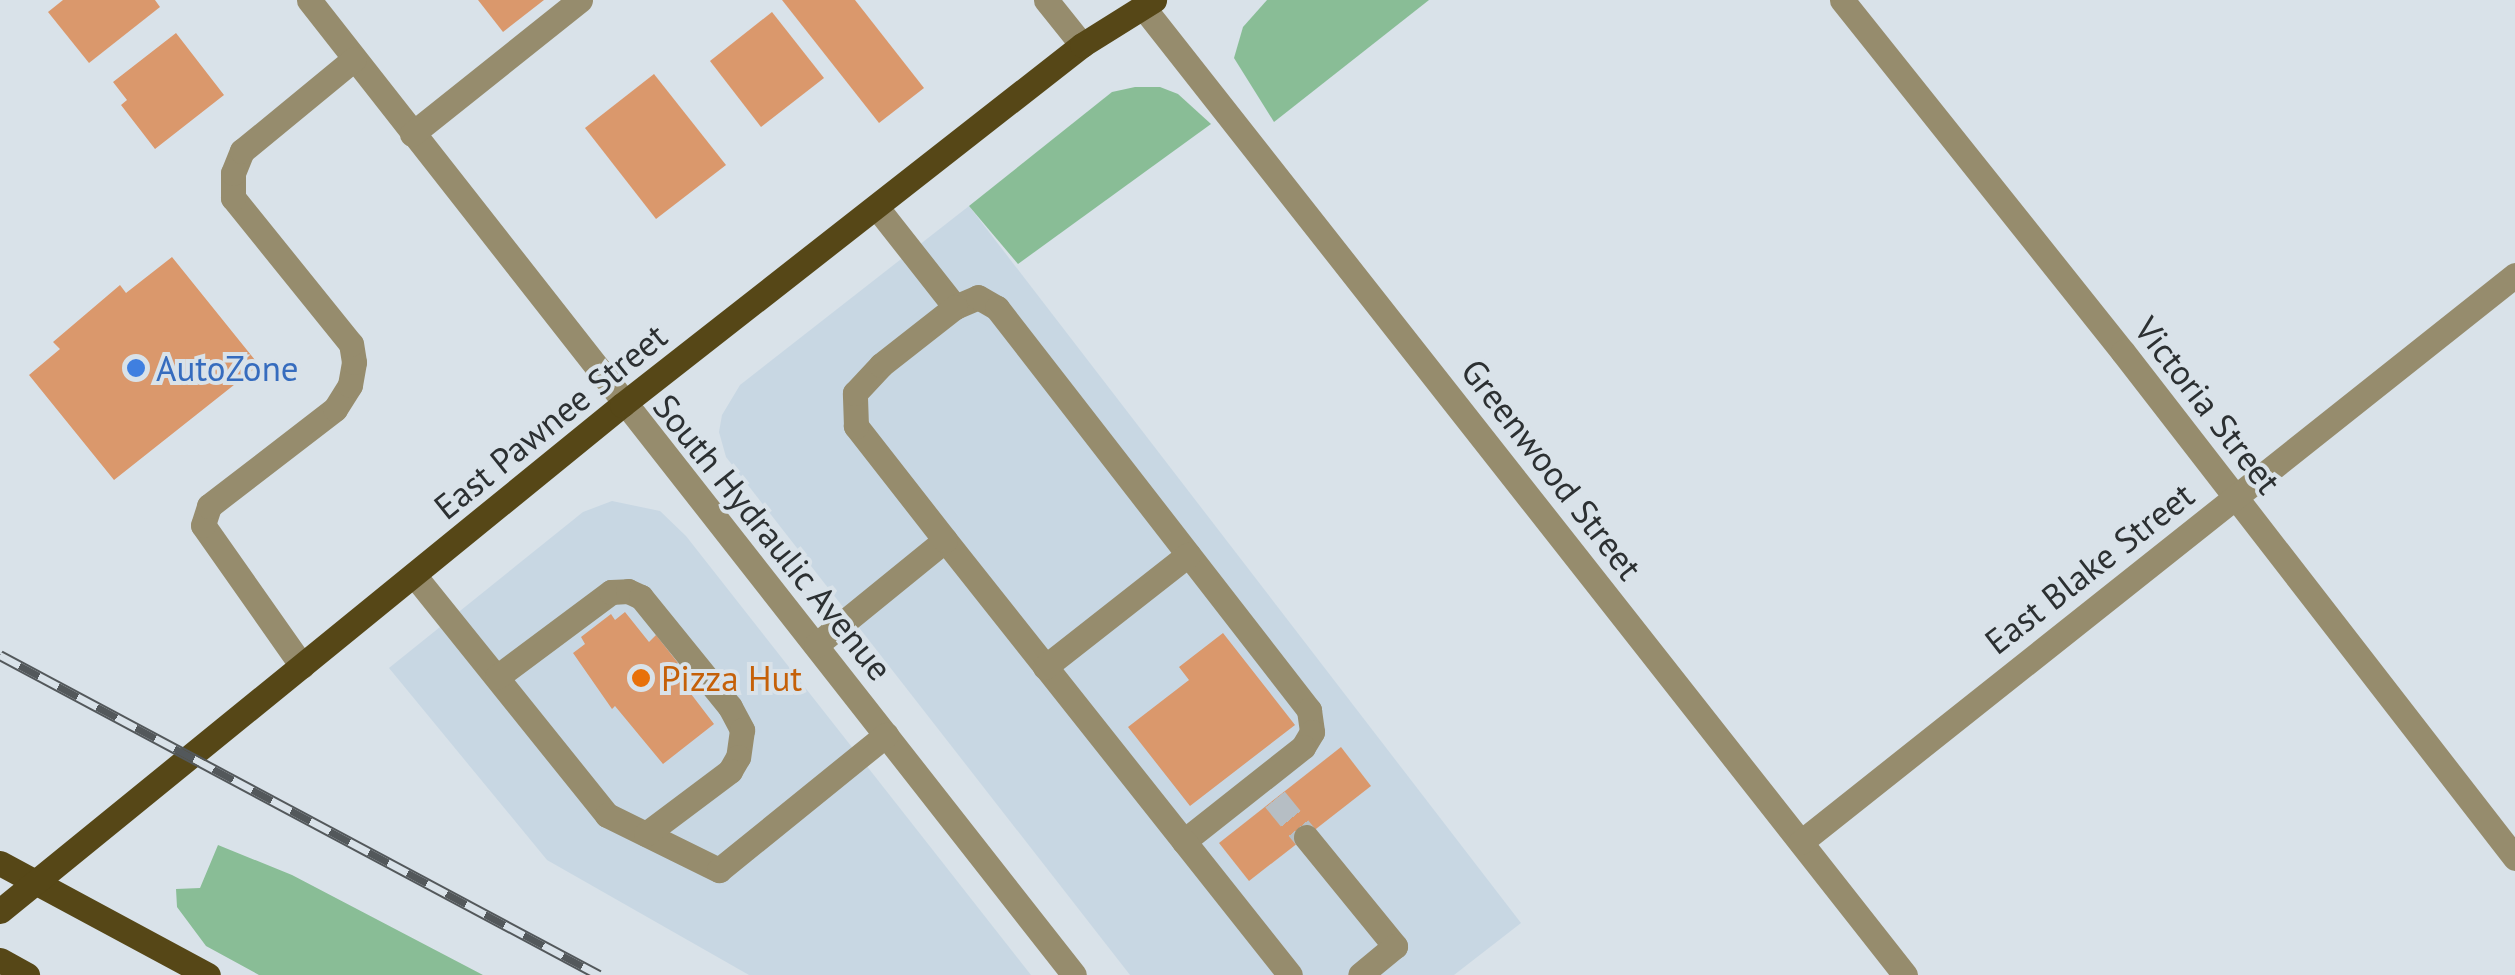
<!DOCTYPE html>
<style>
body{margin:0}
#map{position:relative;width:2515px;height:975px;overflow:hidden;background:#d9e2e9;font-family:"PT Sans",sans-serif}
div>[style]{position:absolute}
.built>*{inset:0;background:#c8d7e3}
.green>*{inset:0;background:#89bd96}
.building>*{inset:0;background:#da986c}
.minor-tunnel>*{height:25px;margin-top:-12.5px;transform-origin:0;background:repeating-linear-gradient(90deg,#b6bec4 0 25px,transparent 0 37px)}
.minor>*{height:25px;margin:-12.5px;padding:0 12.5px;transform-origin:12.5px;border-radius:12.5px;background:#968c6d}
.major>*{height:25px;margin:-12.5px;padding:0 12.5px;transform-origin:12.5px;border-radius:12.5px;background:#564717}
.rail>*{height:11px;margin-top:-5.5px;transform-origin:0;background:repeating-linear-gradient(90deg,#d9e2e9 0 22px,#53585b 0 44px);box-sizing:border-box;border-block:2px solid #53585b}
.dots>*{width:28px;height:28px;translate:-50% -50%;box-sizing:border-box;border:5px solid #d9e2e9;border-radius:50%}
span{translate:-50% -50%;white-space:nowrap;text-align:center;line-height:1.15;-webkit-text-stroke:8px #d9e2e9;paint-order:stroke}
.shop-label{font-size:35px;color:#366cbe}
.left{translate:0 -50%;text-align:left}
.street-label{font-size:35px;color:#2c3032}
.food-label{font-size:35px;color:#c56008}
</style>
<div id="map">
<div class="built">
<i style="clip-path:polygon(969px 206px,1521px 923px,1454px 975px,1130px 975px,726px 457px,719px 432px,722px 415px,740px 385px)"></i>
<i style="clip-path:polygon(612px 501px,660px 511px,686px 536px,1031px 975px,749px 975px,547px 860px,389px 668px,583px 512px)"></i>
</div>
<div class="green">
<i style="clip-path:polygon(1267px 0,1429px 0,1274px 122px,1234px 58px,1243px 27px)"></i>
<i style="clip-path:polygon(1135px 87px,1160px 87px,1178px 94px,1211px 124px,1018px 264px,969px 206px,1112px 92px)"></i>
<i style="clip-path:polygon(218px 845px,292px 875px,483px 975px,259px 975px,206px 946px,177px 907px,176px 889px,200px 888px)"></i>
</div>
<div class="building">
<i style="clip-path:polygon(63px 0,155px 0,160px 7px,89px 63px,48px 12px)"></i>
<i style="clip-path:polygon(478px 0,544px 0,503px 32px)"></i>
<i style="clip-path:polygon(782px 0,855px 0,924px 88px,879px 123px)"></i>
<i style="clip-path:polygon(772px 12px,824px 78px,761px 127px,710px 61px)"></i>
<i style="clip-path:polygon(176px 33px,224px 95px,155px 149px,121px 105px,127px 100px,113px 82px)"></i>
<i style="clip-path:polygon(654px 74px,726px 165px,656px 219px,585px 128px)"></i>
<i style="clip-path:polygon(172px 257px,259px 365px,114px 480px,29px 375px,60px 349px,53px 342px,120px 285px,126px 293px)"></i>
<i style="clip-path:polygon(625px 612px,649px 642px,656px 635px,678px 663px,672px 669px,714px 724px,663px 764px,615px 706px,612px 709px,573px 653px,585px 644px,581px 637px,611px 614px,615px 620px)"></i>
<i style="clip-path:polygon(1223px 633px,1295px 725px,1190px 806px,1128px 727px,1189px 680px,1179px 667px)"></i>
<i style="clip-path:polygon(1341px 747px,1371px 786px,1249px 881px,1219px 843px)"></i>
</div>
<div class="minor-tunnel">
<i style="left:1275px;top:799px;width:49px;rotate:50.8deg"></i>
</div>
<div class="minor">
<i style="left:309px;top:0;width:1239px;rotate:51.88deg"></i>
<i style="left:1046px;top:0;width:58px;rotate:51.3deg"></i>
<i style="left:1842px;top:0;width:450px;rotate:51.4deg"></i>
<i style="left:2123px;top:352px;width:640px;rotate:52.23deg"></i>
<i style="left:1143px;top:7px;width:1232px;rotate:51.79deg"></i>
<i style="left:412px;top:134px;width:215px;rotate:-38.6deg"></i>
<i style="left:878px;top:209px;width:125px;rotate:51.8deg"></i>
<i style="left:955px;top:307px;width:25px;rotate:-23deg"></i>
<i style="left:978px;top:297px;width:22px;rotate:30deg"></i>
<i style="left:997px;top:308px;width:509px;rotate:52.18deg"></i>
<i style="left:1309px;top:710px;width:22px;rotate:82deg"></i>
<i style="left:1312px;top:732px;width:17px;rotate:121deg"></i>
<i style="left:1303px;top:747px;width:152px;rotate:141.7deg"></i>
<i style="left:945px;top:540px;width:555px;rotate:51.58deg"></i>
<i style="left:414px;top:575px;width:308px;rotate:51.2deg"></i>
<i style="left:607px;top:815px;width:125px;rotate:26.2deg"></i>
<i style="left:719px;top:870px;width:215px;rotate:-39deg"></i>
<i style="left:816px;top:645px;width:166px;rotate:-39.1deg"></i>
<i style="left:945px;top:540px;width:145px;rotate:-128deg"></i>
<i style="left:856px;top:426px;width:33px;rotate:-92deg"></i>
<i style="left:855px;top:393px;width:38px;rotate:-47deg"></i>
<i style="left:881px;top:365px;width:94px;rotate:-38.1deg"></i>
<i style="left:302px;top:666px;width:172px;rotate:-125.1deg"></i>
<i style="left:203px;top:525px;width:20px;rotate:-72deg"></i>
<i style="left:209px;top:506px;width:159px;rotate:-37.6deg"></i>
<i style="left:335px;top:409px;width:28px;rotate:-58deg"></i>
<i style="left:350px;top:385px;width:23px;rotate:-80deg"></i>
<i style="left:354px;top:362px;width:18px;rotate:-99deg"></i>
<i style="left:351px;top:344px;width:188px;rotate:-128.9deg"></i>
<i style="left:233px;top:198px;width:25px;rotate:-90deg"></i>
<i style="left:233px;top:173px;width:24px;rotate:-68deg"></i>
<i style="left:242px;top:151px;width:145px;rotate:-39.4deg"></i>
<i style="left:1045px;top:667px;width:182px;rotate:-38.1deg"></i>
<i style="left:497px;top:677px;width:142px;rotate:-36.7deg"></i>
<i style="left:611px;top:592px;width:17px;rotate:-3deg"></i>
<i style="left:628px;top:591px;width:14px;rotate:25deg"></i>
<i style="left:641px;top:597px;width:141px;rotate:51deg"></i>
<i style="left:730px;top:707px;width:26px;rotate:62deg"></i>
<i style="left:742px;top:730px;width:27px;rotate:98deg"></i>
<i style="left:738px;top:757px;width:16px;rotate:120deg"></i>
<i style="left:730px;top:771px;width:105px;rotate:143.1deg"></i>
<i style="left:1306px;top:837px;width:141px;rotate:50.8deg"></i>
<i style="left:1395px;top:946px;width:45px;rotate:140.4deg"></i>
<i style="left:1801px;top:842px;width:912px;rotate:-38.45deg"></i>
</div>
<div class="major">
<i style="left:0;top:863px;width:236px;rotate:28.3deg"></i>
<i style="left:0;top:911px;width:802px;rotate:-39.13deg"></i>
<i style="left:622px;top:405px;width:584px;rotate:-38.05deg"></i>
<i style="left:1082px;top:45px;width:85px;rotate:-32deg"></i>
<i style="left:0;top:960px;width:31px;rotate:29deg"></i>
</div>
<div class="rail">
<i style="left:0;top:655px;width:679px;rotate:28.11deg"></i>
</div>
<div class="dots">
<i style="left:136px;top:368px;background:#3f7fe0"></i>
<i style="left:641px;top:678px;background:#e8710a"></i>
</div>
<div class="shop-label">
<span class="left" style="left:156px;top:368px">AutoZone</span>
</div>
<div class="street-label">
<span style="left:2208px;top:405px;rotate:52deg">Victoria Street</span>
<span style="left:550px;top:421px;rotate:-39deg">East Pawnee Street</span>
<span style="left:1552px;top:469px;rotate:52deg">Greenwood Street</span>
<span style="left:773px;top:537px;rotate:51deg">South Hydraulic Avenue</span>
<span style="left:2089px;top:568px;rotate:-38deg">East Blake Street</span>
</div>
<div class="food-label">
<span class="left" style="left:661px;top:678px">Pizza Hut</span>
</div>
</div>
